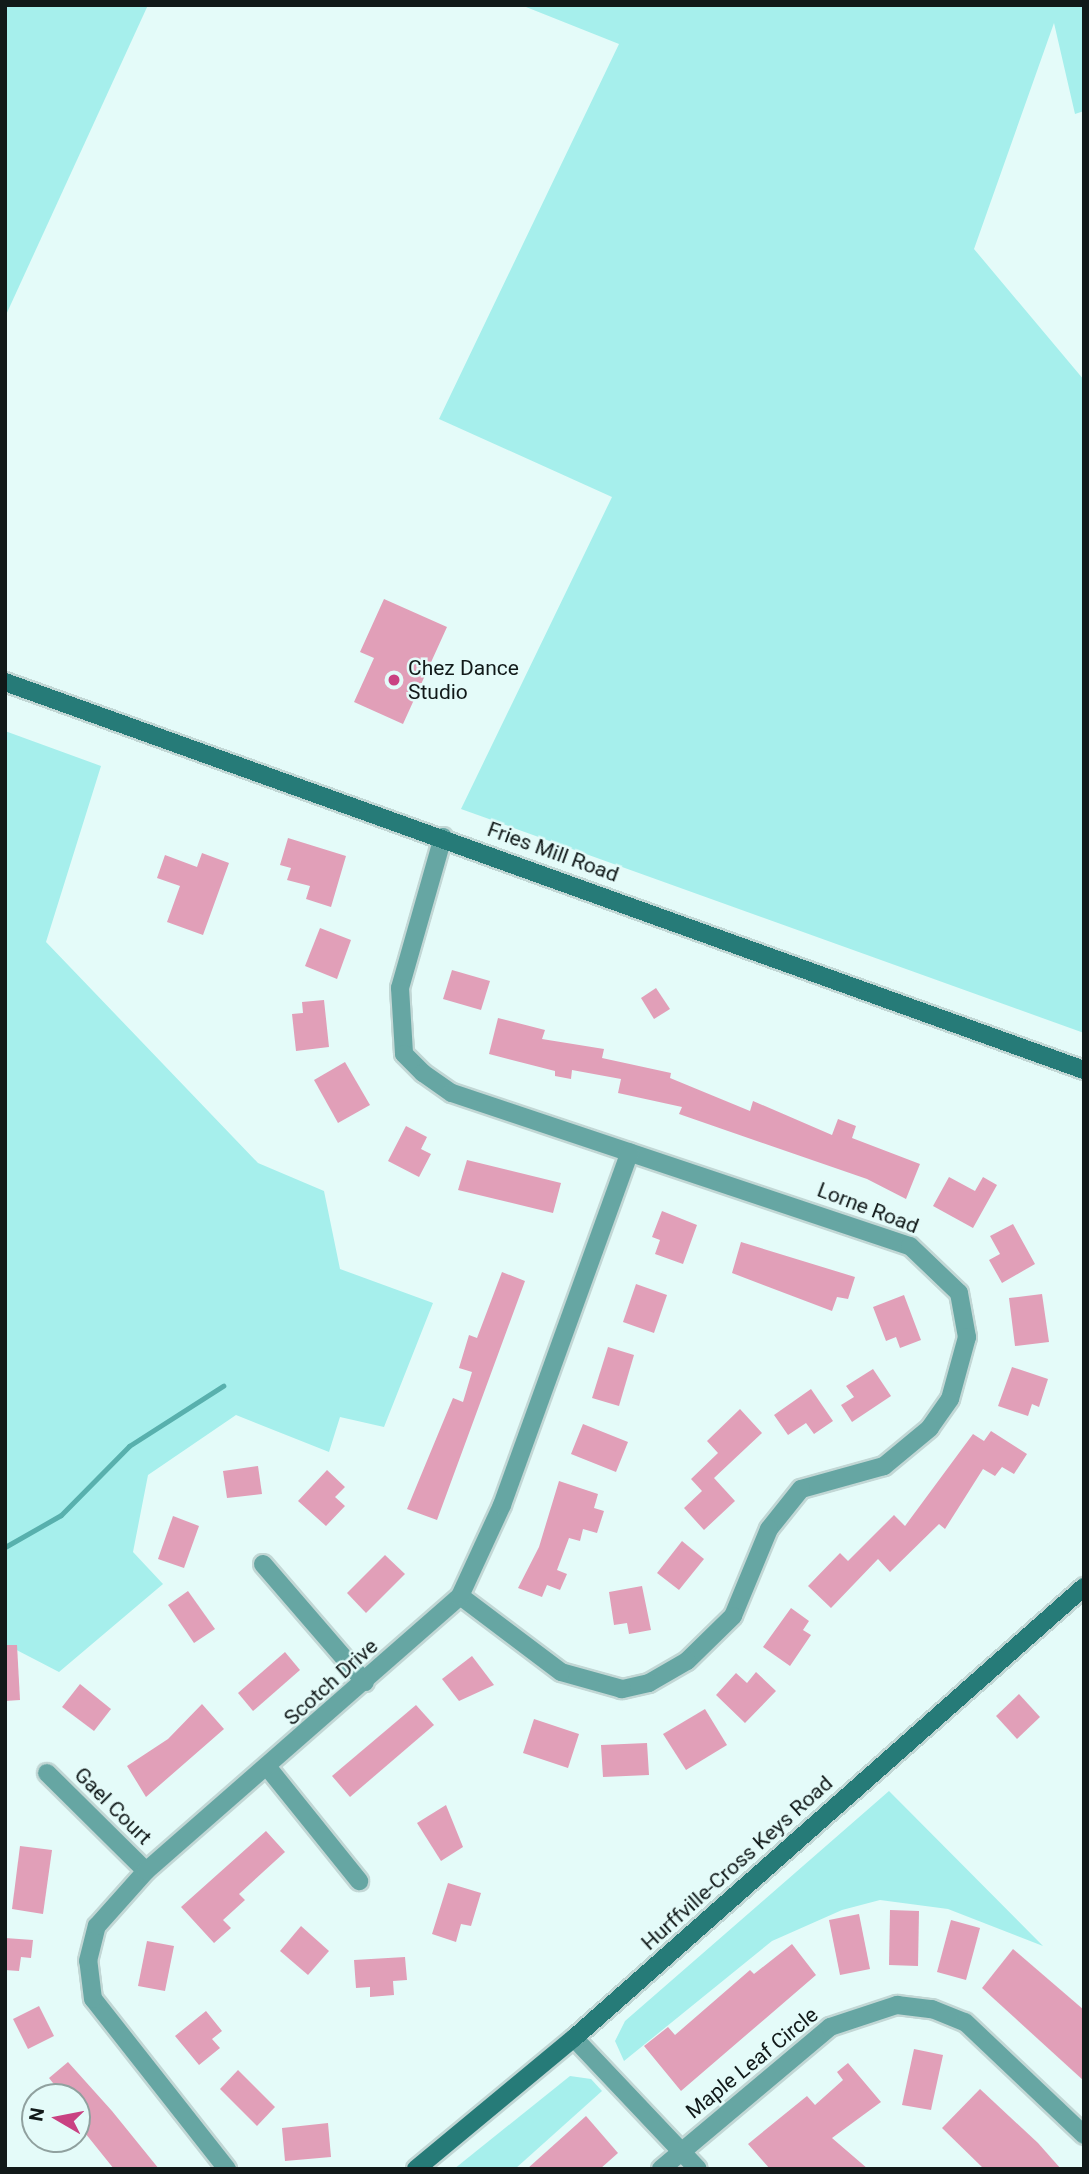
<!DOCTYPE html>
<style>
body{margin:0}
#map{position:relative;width:1089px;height:2174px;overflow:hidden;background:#e4fbf9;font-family:Roboto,sans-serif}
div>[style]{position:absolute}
.green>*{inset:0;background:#a6efec}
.stream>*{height:5px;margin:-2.5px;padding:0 2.5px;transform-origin:2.5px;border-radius:2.5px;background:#58b0ad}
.building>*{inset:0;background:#e19fb8}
.roads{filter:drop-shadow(2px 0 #c2d7d5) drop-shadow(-2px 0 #c2d7d5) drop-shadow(0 2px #c2d7d5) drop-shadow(0 -2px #c2d7d5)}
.minor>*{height:18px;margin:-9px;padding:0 9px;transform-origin:9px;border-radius:9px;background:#66a6a3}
.secondary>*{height:18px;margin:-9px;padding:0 9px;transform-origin:9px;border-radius:9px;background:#267b78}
.dots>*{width:19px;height:19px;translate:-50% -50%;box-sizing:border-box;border:4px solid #e4fbf9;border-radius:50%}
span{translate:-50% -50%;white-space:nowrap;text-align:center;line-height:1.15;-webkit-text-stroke:5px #e4fbf9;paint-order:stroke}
.poi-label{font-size:21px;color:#111919}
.left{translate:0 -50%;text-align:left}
.street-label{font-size:21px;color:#111919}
.frame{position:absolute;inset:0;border:7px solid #111919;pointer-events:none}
.north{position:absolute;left:21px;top:2083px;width:70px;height:70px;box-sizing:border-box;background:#e4fbf9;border:2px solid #90a19f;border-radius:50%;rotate:280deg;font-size:19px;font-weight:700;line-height:28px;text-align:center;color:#111919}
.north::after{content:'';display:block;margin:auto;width:24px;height:32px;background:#c94282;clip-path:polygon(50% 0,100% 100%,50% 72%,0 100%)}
</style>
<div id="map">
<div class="green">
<i style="clip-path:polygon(5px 5px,148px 5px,5px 317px)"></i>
<i style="clip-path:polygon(521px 5px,1084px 5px,1084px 111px,1075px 114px,1054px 23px,974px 249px,1084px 380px,1084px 1033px,461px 809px,612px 497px,439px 419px,619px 44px)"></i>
<i style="clip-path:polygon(5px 731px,101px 766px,46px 942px,258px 1163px,324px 1191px,340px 1269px,433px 1303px,384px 1427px,340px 1417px,329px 1452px,236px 1415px,148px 1475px,133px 1552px,163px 1584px,59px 1672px,5px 1644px)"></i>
<i style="clip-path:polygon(889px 1791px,1043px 1946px,948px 1909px,880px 1900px,842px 1910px,772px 1941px,624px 2061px,615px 2041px,625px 2021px)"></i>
<i style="clip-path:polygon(570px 2076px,591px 2079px,602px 2091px,515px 2169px,454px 2169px)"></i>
</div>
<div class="stream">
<i style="left:5px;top:1547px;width:64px;rotate:-29.7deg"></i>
<i style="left:61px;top:1515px;width:97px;rotate:-45.4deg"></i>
<i style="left:129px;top:1446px;width:112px;rotate:-32.6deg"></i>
</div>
<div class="building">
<i style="clip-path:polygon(384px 599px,447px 627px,403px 724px,354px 702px,374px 658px,360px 652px)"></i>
<i style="clip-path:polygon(288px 838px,346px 856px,331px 907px,306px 899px,310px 886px,287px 880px,291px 868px,280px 865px)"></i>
<i style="clip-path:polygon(202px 853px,229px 863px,203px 935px,167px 922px,180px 886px,157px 878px,165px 855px,197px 867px)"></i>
<i style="clip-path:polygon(320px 928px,351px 940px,337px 979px,305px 966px)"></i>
<i style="clip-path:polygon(452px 970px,490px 981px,481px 1010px,443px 999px)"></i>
<i style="clip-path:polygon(656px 988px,670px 1009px,654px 1019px,641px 998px)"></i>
<i style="clip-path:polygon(324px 1000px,329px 1047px,296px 1051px,292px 1014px,303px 1013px,302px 1002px)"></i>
<i style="clip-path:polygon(498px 1018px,545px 1030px,542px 1039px,604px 1049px,602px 1058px,671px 1073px,670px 1078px,750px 1111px,753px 1101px,832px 1135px,838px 1119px,856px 1126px,852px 1138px,920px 1164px,906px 1199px,867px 1179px,679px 1114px,682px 1107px,618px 1093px,621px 1079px,572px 1070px,571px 1079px,555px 1076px,555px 1071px,489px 1054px)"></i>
<i style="clip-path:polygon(345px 1062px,370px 1105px,338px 1123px,314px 1080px)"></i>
<i style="clip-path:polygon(406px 1126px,427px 1137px,421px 1149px,431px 1154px,419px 1177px,388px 1161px)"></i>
<i style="clip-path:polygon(467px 1160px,561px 1183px,553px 1213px,458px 1190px)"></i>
<i style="clip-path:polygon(949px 1177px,975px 1191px,983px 1177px,997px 1185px,973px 1228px,933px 1206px)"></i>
<i style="clip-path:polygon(662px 1211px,697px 1225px,683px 1264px,655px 1254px,660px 1240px,652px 1237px)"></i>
<i style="clip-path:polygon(1013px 1224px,1035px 1264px,1002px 1283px,989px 1260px,1000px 1254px,990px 1236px)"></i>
<i style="clip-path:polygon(741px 1242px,855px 1277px,848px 1299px,837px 1297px,832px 1311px,732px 1273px)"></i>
<i style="clip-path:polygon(502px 1272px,525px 1281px,437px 1520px,407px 1509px,453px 1398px,463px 1402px,472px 1372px,459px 1368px,469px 1335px,477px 1338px)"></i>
<i style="clip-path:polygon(636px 1284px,667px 1295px,654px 1333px,623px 1322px)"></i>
<i style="clip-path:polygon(1042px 1294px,1049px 1342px,1015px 1346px,1009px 1298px)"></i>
<i style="clip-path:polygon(904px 1295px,921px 1340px,900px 1348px,896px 1337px,886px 1341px,873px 1307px)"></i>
<i style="clip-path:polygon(608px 1347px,634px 1355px,619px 1406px,592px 1398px)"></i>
<i style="clip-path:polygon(1012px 1367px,1048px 1379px,1039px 1407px,1032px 1404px,1028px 1416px,998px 1406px)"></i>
<i style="clip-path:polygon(873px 1369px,891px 1396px,852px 1422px,841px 1405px,854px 1397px,846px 1386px)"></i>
<i style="clip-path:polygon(811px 1389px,833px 1421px,814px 1434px,806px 1423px,788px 1435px,774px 1415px)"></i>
<i style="clip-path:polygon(740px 1409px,762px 1433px,714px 1478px,735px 1501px,704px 1530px,684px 1508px,702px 1491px,691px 1479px,718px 1453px,707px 1441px)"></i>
<i style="clip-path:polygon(583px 1424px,628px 1442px,616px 1472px,571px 1454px)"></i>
<i style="clip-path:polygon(991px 1431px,1027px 1454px,1014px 1474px,1002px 1467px,995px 1476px,983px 1469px,945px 1529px,939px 1524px,890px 1572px,878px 1559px,831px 1608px,808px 1586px,840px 1553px,848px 1561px,894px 1515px,905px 1526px,973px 1434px,984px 1441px)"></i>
<i style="clip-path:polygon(258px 1466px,262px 1494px,227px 1498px,223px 1471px)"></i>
<i style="clip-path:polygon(327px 1470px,345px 1487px,335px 1497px,345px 1506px,326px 1526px,298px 1501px)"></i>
<i style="clip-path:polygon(559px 1481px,598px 1494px,594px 1508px,604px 1511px,597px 1533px,583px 1529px,580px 1541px,569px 1538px,557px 1570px,567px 1574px,560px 1590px,547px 1585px,542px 1597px,518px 1588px,539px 1547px)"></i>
<i style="clip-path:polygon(173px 1516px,199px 1526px,184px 1568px,158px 1559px)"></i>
<i style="clip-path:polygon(682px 1541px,704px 1559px,679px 1590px,657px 1573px)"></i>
<i style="clip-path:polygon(385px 1555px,405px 1574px,366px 1613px,347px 1593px)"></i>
<i style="clip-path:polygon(642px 1586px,651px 1630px,629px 1634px,627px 1623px,614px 1625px,609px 1592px)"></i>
<i style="clip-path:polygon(188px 1591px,215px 1629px,194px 1643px,168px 1605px)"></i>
<i style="clip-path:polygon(791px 1608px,809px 1621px,803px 1630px,811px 1635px,790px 1666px,763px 1647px)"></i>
<i style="clip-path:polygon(5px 1645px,17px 1645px,20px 1700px,5px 1701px)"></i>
<i style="clip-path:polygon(285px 1652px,300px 1670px,253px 1711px,238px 1693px)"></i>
<i style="clip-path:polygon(472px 1656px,494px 1685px,459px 1701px,442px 1679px)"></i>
<i style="clip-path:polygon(756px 1672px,776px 1691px,745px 1723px,716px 1695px,736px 1673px,747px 1683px)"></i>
<i style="clip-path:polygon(80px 1684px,111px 1709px,94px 1731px,62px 1707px)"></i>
<i style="clip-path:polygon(1019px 1694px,1040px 1717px,1017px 1739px,996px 1716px)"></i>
<i style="clip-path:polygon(202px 1704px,224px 1729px,146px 1797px,127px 1766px,168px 1739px)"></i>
<i style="clip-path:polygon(416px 1705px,434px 1725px,350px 1797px,332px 1776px)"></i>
<i style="clip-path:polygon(705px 1709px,727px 1745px,686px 1770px,663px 1734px)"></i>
<i style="clip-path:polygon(534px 1719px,579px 1734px,568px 1768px,523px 1753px)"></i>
<i style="clip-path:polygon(647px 1743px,649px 1775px,603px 1777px,601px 1745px)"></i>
<i style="clip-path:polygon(446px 1805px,463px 1847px,441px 1861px,417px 1823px)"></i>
<i style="clip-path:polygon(266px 1831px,285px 1852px,239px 1894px,245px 1900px,223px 1920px,231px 1928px,214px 1943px,181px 1907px)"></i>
<i style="clip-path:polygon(20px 1846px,52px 1850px,43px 1914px,12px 1909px)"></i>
<i style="clip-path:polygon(448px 1883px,481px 1893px,471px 1926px,461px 1924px,456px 1942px,432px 1934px)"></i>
<i style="clip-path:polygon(890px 1910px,919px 1911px,918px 1966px,889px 1965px)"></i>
<i style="clip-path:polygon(859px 1914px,870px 1969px,840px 1975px,829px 1920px)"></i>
<i style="clip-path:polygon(951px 1920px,980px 1928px,966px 1980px,937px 1972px)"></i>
<i style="clip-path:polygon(301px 1926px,329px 1951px,308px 1975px,280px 1951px)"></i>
<i style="clip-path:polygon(5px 1938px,33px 1940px,31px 1958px,21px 1957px,19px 1971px,5px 1970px)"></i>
<i style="clip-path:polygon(147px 1941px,174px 1946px,165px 1991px,138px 1986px)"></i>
<i style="clip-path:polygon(792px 1944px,816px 1975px,681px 2091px,644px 2046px,668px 2027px,675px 2035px,750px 1970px,754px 1974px)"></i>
<i style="clip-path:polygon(1013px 1949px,1084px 2010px,1084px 2081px,982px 1988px)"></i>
<i style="clip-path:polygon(405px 1957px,407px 1980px,393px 1981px,394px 1995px,370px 1997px,370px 1987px,356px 1988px,354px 1960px)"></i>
<i style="clip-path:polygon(39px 2006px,54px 2036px,28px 2049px,13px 2019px)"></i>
<i style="clip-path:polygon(206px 2011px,222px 2031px,212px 2039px,220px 2048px,199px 2065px,175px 2036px)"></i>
<i style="clip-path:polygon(914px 2049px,943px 2055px,931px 2110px,902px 2105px)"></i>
<i style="clip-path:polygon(68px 2062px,112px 2111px,159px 2169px,114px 2169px,77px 2123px,77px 2097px,46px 2097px,57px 2088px,49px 2078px)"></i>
<i style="clip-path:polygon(848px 2063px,881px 2102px,832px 2138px,868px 2169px,770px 2169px,748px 2144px,807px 2096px,815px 2105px,843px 2080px,837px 2072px)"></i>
<i style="clip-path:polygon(238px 2070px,275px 2107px,257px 2126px,220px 2089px)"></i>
<i style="clip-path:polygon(980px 2089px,1038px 2143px,1061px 2169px,984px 2169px,942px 2128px)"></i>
<i style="clip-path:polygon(586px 2116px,618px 2153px,600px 2169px,527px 2169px)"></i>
<i style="clip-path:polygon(328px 2123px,331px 2157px,285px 2161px,282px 2128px)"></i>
</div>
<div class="roads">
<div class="minor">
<i style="left:443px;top:837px;width:157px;rotate:105.9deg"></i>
<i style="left:400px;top:988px;width:66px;rotate:86.5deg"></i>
<i style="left:404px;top:1054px;width:27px;rotate:45deg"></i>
<i style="left:423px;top:1073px;width:35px;rotate:35deg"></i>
<i style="left:452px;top:1093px;width:483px;rotate:18.5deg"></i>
<i style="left:910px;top:1246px;width:68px;rotate:43.8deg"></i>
<i style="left:959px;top:1293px;width:45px;rotate:79.7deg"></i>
<i style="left:967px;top:1337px;width:64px;rotate:105.3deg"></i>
<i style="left:950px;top:1399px;width:35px;rotate:125deg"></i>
<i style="left:930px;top:1428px;width:60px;rotate:140.4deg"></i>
<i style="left:884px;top:1466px;width:86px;rotate:164.5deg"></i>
<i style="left:801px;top:1489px;width:51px;rotate:128.7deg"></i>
<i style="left:769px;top:1529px;width:94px;rotate:112.5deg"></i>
<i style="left:733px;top:1616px;width:64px;rotate:135.6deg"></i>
<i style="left:687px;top:1661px;width:44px;rotate:149.9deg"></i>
<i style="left:649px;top:1683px;width:28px;rotate:167deg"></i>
<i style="left:622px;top:1689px;width:63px;rotate:-164.4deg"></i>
<i style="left:561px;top:1672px;width:126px;rotate:-143deg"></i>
<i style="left:263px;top:1564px;width:156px;rotate:49.2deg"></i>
<i style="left:269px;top:1769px;width:144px;rotate:51.2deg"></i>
<i style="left:47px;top:1773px;width:139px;rotate:44.7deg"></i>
<i style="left:574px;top:2038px;width:180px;rotate:46.6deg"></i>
<i style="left:227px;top:2169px;width:216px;rotate:-128.2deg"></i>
<i style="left:93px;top:1999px;width:38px;rotate:-97deg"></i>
<i style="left:88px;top:1961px;width:36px;rotate:-76deg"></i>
<i style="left:97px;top:1926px;width:74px;rotate:-48.3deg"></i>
<i style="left:146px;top:1871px;width:417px;rotate:-41.2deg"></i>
<i style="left:460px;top:1596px;width:100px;rotate:-65.2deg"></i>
<i style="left:502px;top:1505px;width:375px;rotate:-70.1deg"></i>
<i style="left:661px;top:2169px;width:221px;rotate:-40deg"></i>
<i style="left:830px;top:2027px;width:71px;rotate:-18.2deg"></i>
<i style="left:897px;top:2005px;width:35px;rotate:7deg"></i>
<i style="left:932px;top:2009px;width:35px;rotate:22deg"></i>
<i style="left:965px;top:2022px;width:164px;rotate:43.5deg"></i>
</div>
<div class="secondary">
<i style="left:5px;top:682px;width:1147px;rotate:19.78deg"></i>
<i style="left:416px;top:2169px;width:205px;rotate:-39.7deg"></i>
<i style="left:574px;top:2038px;width:681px;rotate:-41.49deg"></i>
</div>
</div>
<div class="dots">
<i style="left:394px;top:680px;background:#c94282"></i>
</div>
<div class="poi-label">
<span class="left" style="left:408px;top:680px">Chez Dance<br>Studio</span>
</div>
<div class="street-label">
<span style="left:553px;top:852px;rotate:20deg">Fries Mill Road</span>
<span style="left:868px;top:1208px;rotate:21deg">Lorne Road</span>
<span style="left:331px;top:1682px;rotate:-42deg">Scotch Drive</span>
<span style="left:113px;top:1806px;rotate:45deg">Gael Court</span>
<span style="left:737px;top:1863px;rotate:-42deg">Hurffville-Cross Keys Road</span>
<span style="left:752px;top:2063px;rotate:-39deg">Maple Leaf Circle</span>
</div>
<div class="frame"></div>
<div class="north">N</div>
</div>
